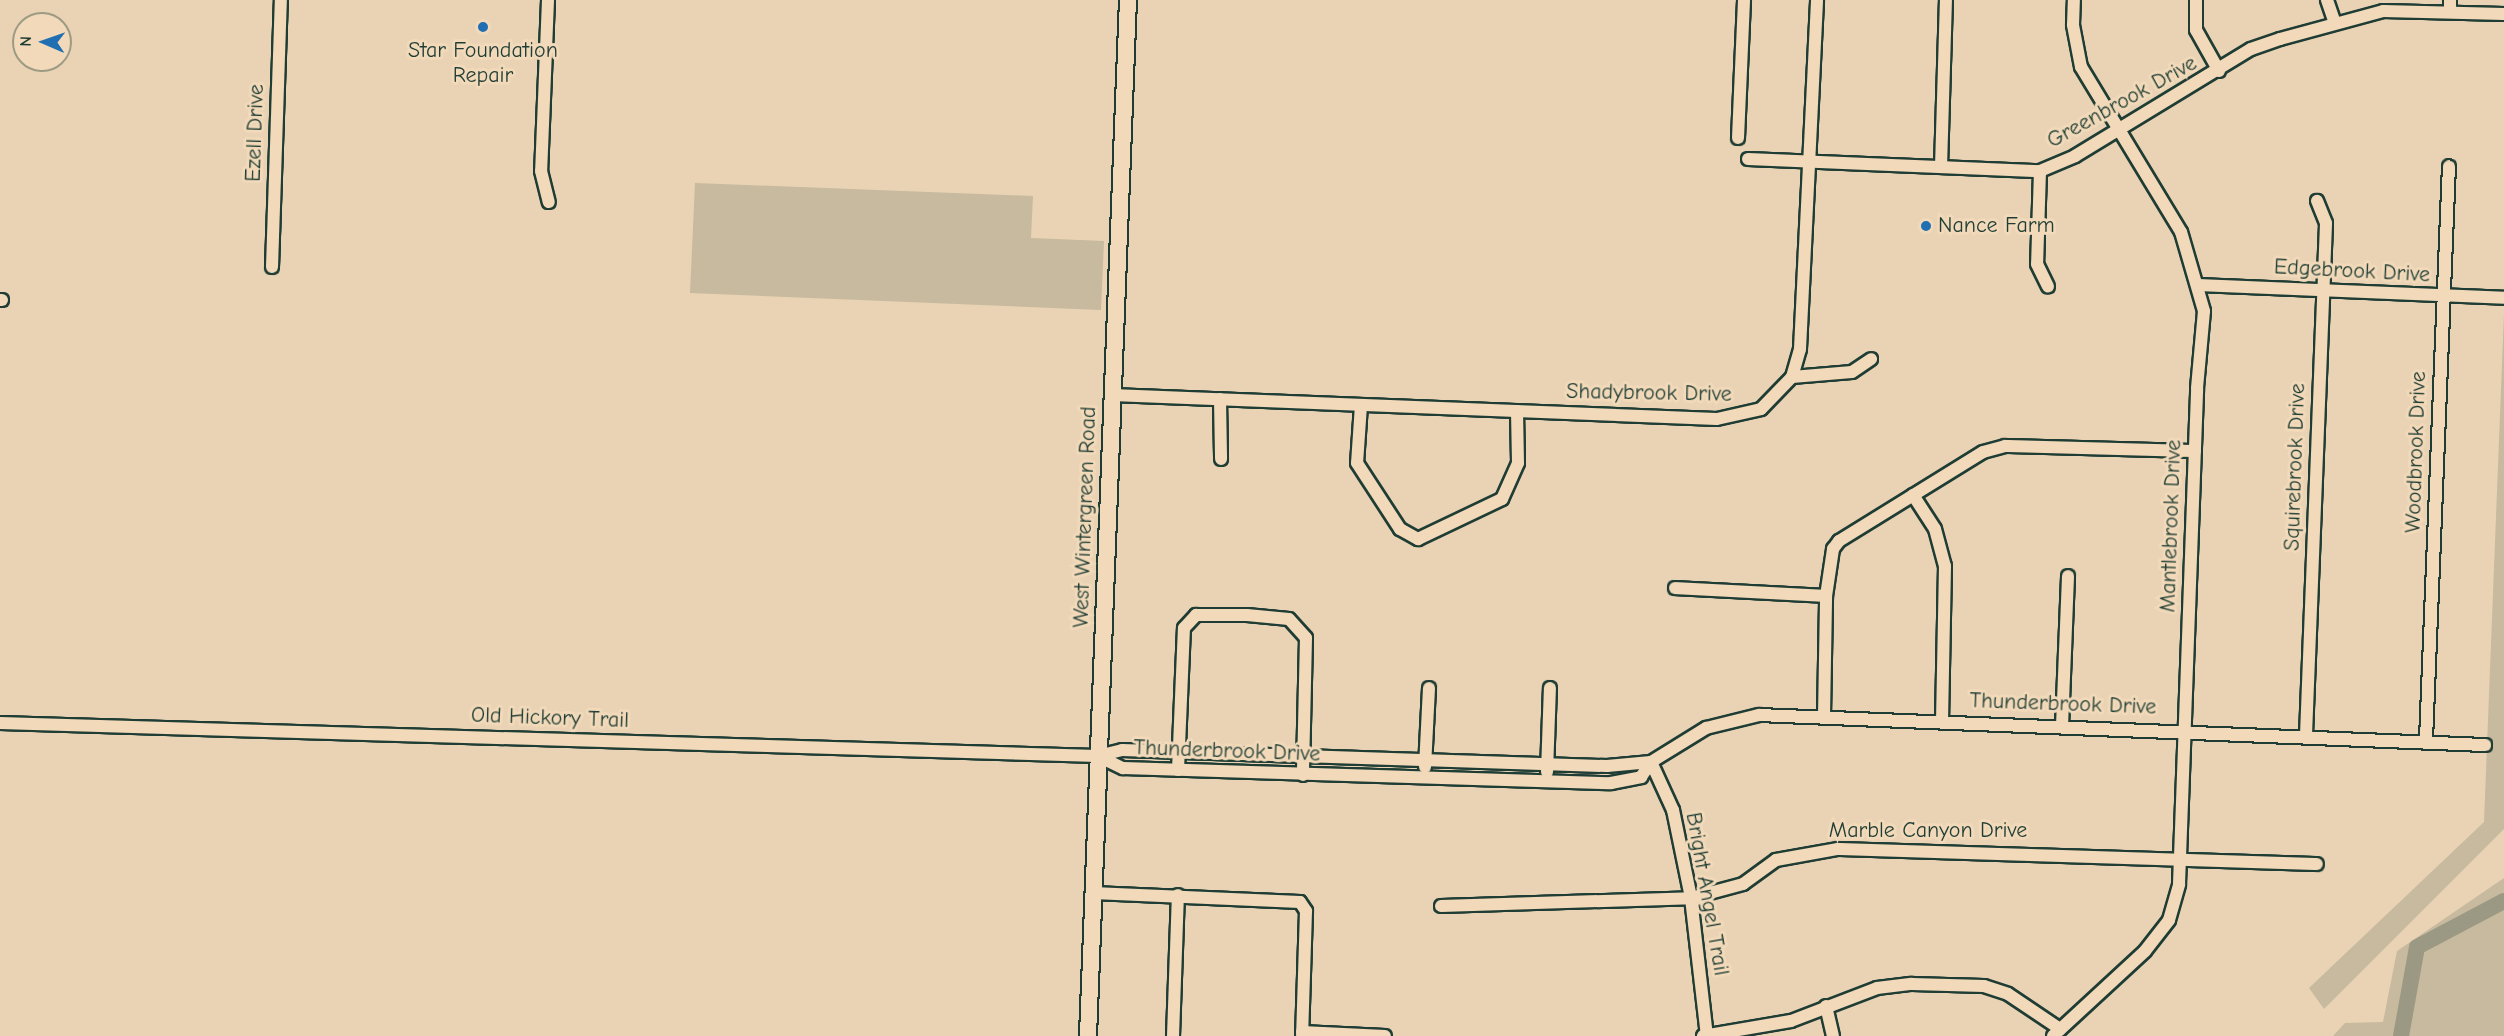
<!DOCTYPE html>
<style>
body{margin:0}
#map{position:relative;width:2504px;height:1036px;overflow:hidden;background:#e9d3b4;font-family:"Comic Neue",sans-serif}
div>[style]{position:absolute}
.green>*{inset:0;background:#c7ba9e}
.river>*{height:16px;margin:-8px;padding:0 8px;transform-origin:8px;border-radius:8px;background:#9b9983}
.roads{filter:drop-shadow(2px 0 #1f3d34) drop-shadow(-2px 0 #1f3d34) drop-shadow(0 2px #1f3d34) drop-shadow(0 -2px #1f3d34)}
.minor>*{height:12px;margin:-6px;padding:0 6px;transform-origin:6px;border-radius:6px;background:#f1d9b9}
.major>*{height:16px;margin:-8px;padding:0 8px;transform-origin:8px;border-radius:8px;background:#f1d9b9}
.dots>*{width:16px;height:16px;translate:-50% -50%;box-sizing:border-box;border:3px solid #f1d9b9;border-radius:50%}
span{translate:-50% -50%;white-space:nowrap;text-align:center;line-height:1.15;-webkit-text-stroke:6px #f1d9b9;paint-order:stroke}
.poi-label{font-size:22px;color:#1f3d34}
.left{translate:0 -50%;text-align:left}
.street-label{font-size:22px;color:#1f3d34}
.north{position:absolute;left:12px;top:12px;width:60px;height:60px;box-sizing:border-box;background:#f1d9b9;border:2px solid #9d9b84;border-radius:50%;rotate:272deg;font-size:16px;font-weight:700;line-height:24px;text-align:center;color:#1f3d34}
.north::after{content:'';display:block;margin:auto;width:21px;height:27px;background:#1f6fb2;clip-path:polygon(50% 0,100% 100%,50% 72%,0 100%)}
</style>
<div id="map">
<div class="green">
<i style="clip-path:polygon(695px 183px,1033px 196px,1031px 238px,1104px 241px,1101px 310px,690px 293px)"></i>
<i style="clip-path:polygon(2504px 313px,2504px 829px,2324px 1009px,2309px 988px,2484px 822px)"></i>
<i style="clip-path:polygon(2504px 878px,2504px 1036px,2333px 1036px,2345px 1023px,2383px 1022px,2397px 951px)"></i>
</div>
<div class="river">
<i style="left:2401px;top:1036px;width:90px;rotate:-79.8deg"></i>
<i style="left:2417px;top:947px;width:98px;rotate:-27.9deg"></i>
</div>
<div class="roads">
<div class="minor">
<i style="left:548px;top:0;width:171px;rotate:92.3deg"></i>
<i style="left:541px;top:171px;width:32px;rotate:76deg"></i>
<i style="left:2196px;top:0;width:30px;rotate:90deg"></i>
<i style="left:2196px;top:30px;width:47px;rotate:60.7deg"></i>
<i style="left:2327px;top:0;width:24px;rotate:71deg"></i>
<i style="left:2450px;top:12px;width:12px;rotate:-90deg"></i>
<i style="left:1738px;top:138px;width:138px;rotate:-87.5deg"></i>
<i style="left:1748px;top:159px;width:292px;rotate:2.4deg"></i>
<i style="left:2040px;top:171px;width:38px;rotate:-23deg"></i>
<i style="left:2075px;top:156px;width:206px;rotate:-31.3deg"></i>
<i style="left:2251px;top:49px;width:31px;rotate:-19deg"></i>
<i style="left:2280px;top:39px;width:107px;rotate:-15.2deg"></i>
<i style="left:2383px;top:11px;width:121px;rotate:1.4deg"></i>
<i style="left:1941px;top:167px;width:167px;rotate:-88.3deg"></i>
<i style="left:2040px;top:171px;width:93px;rotate:91.8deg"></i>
<i style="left:2037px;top:264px;width:25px;rotate:64deg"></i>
<i style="left:272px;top:267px;width:267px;rotate:-88.1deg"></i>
<i style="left:2198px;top:285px;width:306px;rotate:2.4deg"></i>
<i style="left:0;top:300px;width:2px"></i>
<i style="left:1792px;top:377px;width:60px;rotate:-4.8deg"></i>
<i style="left:1852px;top:372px;width:23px;rotate:-34deg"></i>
<i style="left:1112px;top:395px;width:605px;rotate:2.27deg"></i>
<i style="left:1717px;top:419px;width:45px;rotate:-12.8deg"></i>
<i style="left:1761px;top:409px;width:45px;rotate:-45.9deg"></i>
<i style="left:1792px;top:377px;width:29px;rotate:-74deg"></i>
<i style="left:1800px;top:349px;width:349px;rotate:-87.2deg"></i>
<i style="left:1220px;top:399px;width:60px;rotate:89deg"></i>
<i style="left:1361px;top:405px;width:58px;rotate:93.9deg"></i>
<i style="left:1357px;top:463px;width:79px;rotate:56.9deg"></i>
<i style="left:1400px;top:529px;width:21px;rotate:29deg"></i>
<i style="left:1418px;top:539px;width:93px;rotate:-25.5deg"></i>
<i style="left:1502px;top:499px;width:39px;rotate:-66deg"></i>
<i style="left:1518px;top:463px;width:52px;rotate:-91.1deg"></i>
<i style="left:1913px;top:495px;width:40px;rotate:57.1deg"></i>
<i style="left:1935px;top:529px;width:38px;rotate:75deg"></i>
<i style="left:1945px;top:566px;width:154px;rotate:91.1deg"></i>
<i style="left:1675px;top:588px;width:151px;rotate:3deg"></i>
<i style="left:1824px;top:716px;width:120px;rotate:-89deg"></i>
<i style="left:1826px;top:596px;width:48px;rotate:-81.5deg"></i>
<i style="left:1833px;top:549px;width:10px;rotate:-53deg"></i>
<i style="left:1839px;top:541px;width:169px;rotate:-31.7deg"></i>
<i style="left:1983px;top:452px;width:23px;rotate:-15deg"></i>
<i style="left:2005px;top:446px;width:190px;rotate:1.5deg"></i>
<i style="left:0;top:723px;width:1098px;rotate:1.72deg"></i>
<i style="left:1098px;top:756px;width:25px;rotate:-14deg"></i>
<i style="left:1122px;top:750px;width:485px;rotate:1.9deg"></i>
<i style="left:1607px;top:766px;width:44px;rotate:-5.2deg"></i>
<i style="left:2062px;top:726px;width:150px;rotate:-87.7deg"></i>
<i style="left:2306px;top:735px;width:512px;rotate:-87.76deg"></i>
<i style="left:2326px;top:223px;width:24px;rotate:-112deg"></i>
<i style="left:2426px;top:740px;width:574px;rotate:-87.71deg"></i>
<i style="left:1098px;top:756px;width:28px;rotate:26deg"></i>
<i style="left:1123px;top:768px;width:488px;rotate:1.8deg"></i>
<i style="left:1611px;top:783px;width:31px;rotate:-11deg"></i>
<i style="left:1641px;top:777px;width:18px;rotate:-56deg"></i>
<i style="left:1651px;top:762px;width:65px;rotate:-31.7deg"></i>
<i style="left:1706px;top:728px;width:55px;rotate:-13.8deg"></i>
<i style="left:1759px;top:715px;width:727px;rotate:2.37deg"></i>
<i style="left:1651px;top:762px;width:53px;rotate:65.4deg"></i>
<i style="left:1673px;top:810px;width:90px;rotate:78.4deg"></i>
<i style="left:1691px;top:898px;width:139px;rotate:83.4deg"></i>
<i style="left:1425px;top:767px;width:79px;rotate:-87.1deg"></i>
<i style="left:1178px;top:770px;width:142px;rotate:-87.6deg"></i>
<i style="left:1184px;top:628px;width:18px;rotate:-47deg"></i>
<i style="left:1196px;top:615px;width:51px"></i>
<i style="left:1247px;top:615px;width:42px;rotate:5.4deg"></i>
<i style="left:1289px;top:619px;width:25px;rotate:48deg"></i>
<i style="left:1306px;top:638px;width:137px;rotate:91.3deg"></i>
<i style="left:1547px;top:772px;width:84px;rotate:-88deg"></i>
<i style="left:1093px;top:893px;width:207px;rotate:2.5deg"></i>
<i style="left:1300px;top:902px;width:11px;rotate:56deg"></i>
<i style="left:1306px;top:911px;width:125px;rotate:91.8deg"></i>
<i style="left:1441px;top:906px;width:250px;rotate:-1.8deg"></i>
<i style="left:1691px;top:898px;width:54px;rotate:-15.1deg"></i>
<i style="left:1743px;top:884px;width:41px;rotate:-36deg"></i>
<i style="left:1776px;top:860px;width:63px;rotate:-10.1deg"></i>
<i style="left:1838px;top:849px;width:479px;rotate:1.8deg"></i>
<i style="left:1826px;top:1006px;width:31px;rotate:77deg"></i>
<i style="left:1302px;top:1032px;width:83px;rotate:2.8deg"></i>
<i style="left:1173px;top:1036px;width:141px;rotate:-88deg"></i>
<i style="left:1703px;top:1036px;width:89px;rotate:-9.7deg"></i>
<i style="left:1791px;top:1021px;width:92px;rotate:-21deg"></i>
<i style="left:1877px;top:988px;width:35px;rotate:-7deg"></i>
<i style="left:1912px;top:984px;width:72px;rotate:1.6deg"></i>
<i style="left:1984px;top:986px;width:25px;rotate:18deg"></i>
<i style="left:2008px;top:994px;width:63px;rotate:33.9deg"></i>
<i style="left:2053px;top:1036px;width:125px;rotate:-42.7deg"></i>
<i style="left:2145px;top:951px;width:39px;rotate:-52deg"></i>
<i style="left:2169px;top:920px;width:37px;rotate:-74deg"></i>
<i style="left:2179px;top:884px;width:496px;rotate:-87.9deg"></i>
<i style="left:2197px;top:388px;width:77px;rotate:-84.8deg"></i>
<i style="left:2204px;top:311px;width:82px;rotate:-106.2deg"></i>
<i style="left:2181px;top:232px;width:193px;rotate:-121.2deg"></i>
<i style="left:2081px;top:67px;width:43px;rotate:-100.8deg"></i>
<i style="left:2073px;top:25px;width:25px;rotate:-88deg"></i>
</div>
<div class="major">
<i style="left:1088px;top:1036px;width:1037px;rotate:-87.79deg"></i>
</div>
</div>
<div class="dots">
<i style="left:483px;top:27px;background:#1f6fb2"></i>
<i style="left:1926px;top:226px;background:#1f6fb2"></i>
</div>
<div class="poi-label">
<span style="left:483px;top:63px">Star Foundation<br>Repair</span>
<span class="left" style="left:1938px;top:226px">Nance Farm</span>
</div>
<div class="street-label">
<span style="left:2122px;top:102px;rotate:-29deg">Greenbrook Drive</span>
<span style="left:255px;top:133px;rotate:-88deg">Ezell Drive</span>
<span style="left:2352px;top:271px;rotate:3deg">Edgebrook Drive</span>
<span style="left:1649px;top:393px;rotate:1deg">Shadybrook Drive</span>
<span style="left:2416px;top:452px;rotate:-88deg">Woodbrook Drive</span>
<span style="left:2295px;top:467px;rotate:-88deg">Squirebrook Drive</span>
<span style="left:1085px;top:517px;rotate:-88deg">West Wintergreen Road</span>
<span style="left:2171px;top:526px;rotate:-88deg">Mantlebrook Drive</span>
<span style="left:2063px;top:704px;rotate:2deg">Thunderbrook Drive</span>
<span style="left:550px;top:718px;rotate:2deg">Old Hickory Trail</span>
<span style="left:1227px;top:751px;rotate:2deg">Thunderbrook Drive</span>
<span style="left:1928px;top:831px">Marble Canyon Drive</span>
<span style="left:1707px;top:894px;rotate:80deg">Bright Angel Trail</span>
</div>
<div class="north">N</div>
</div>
